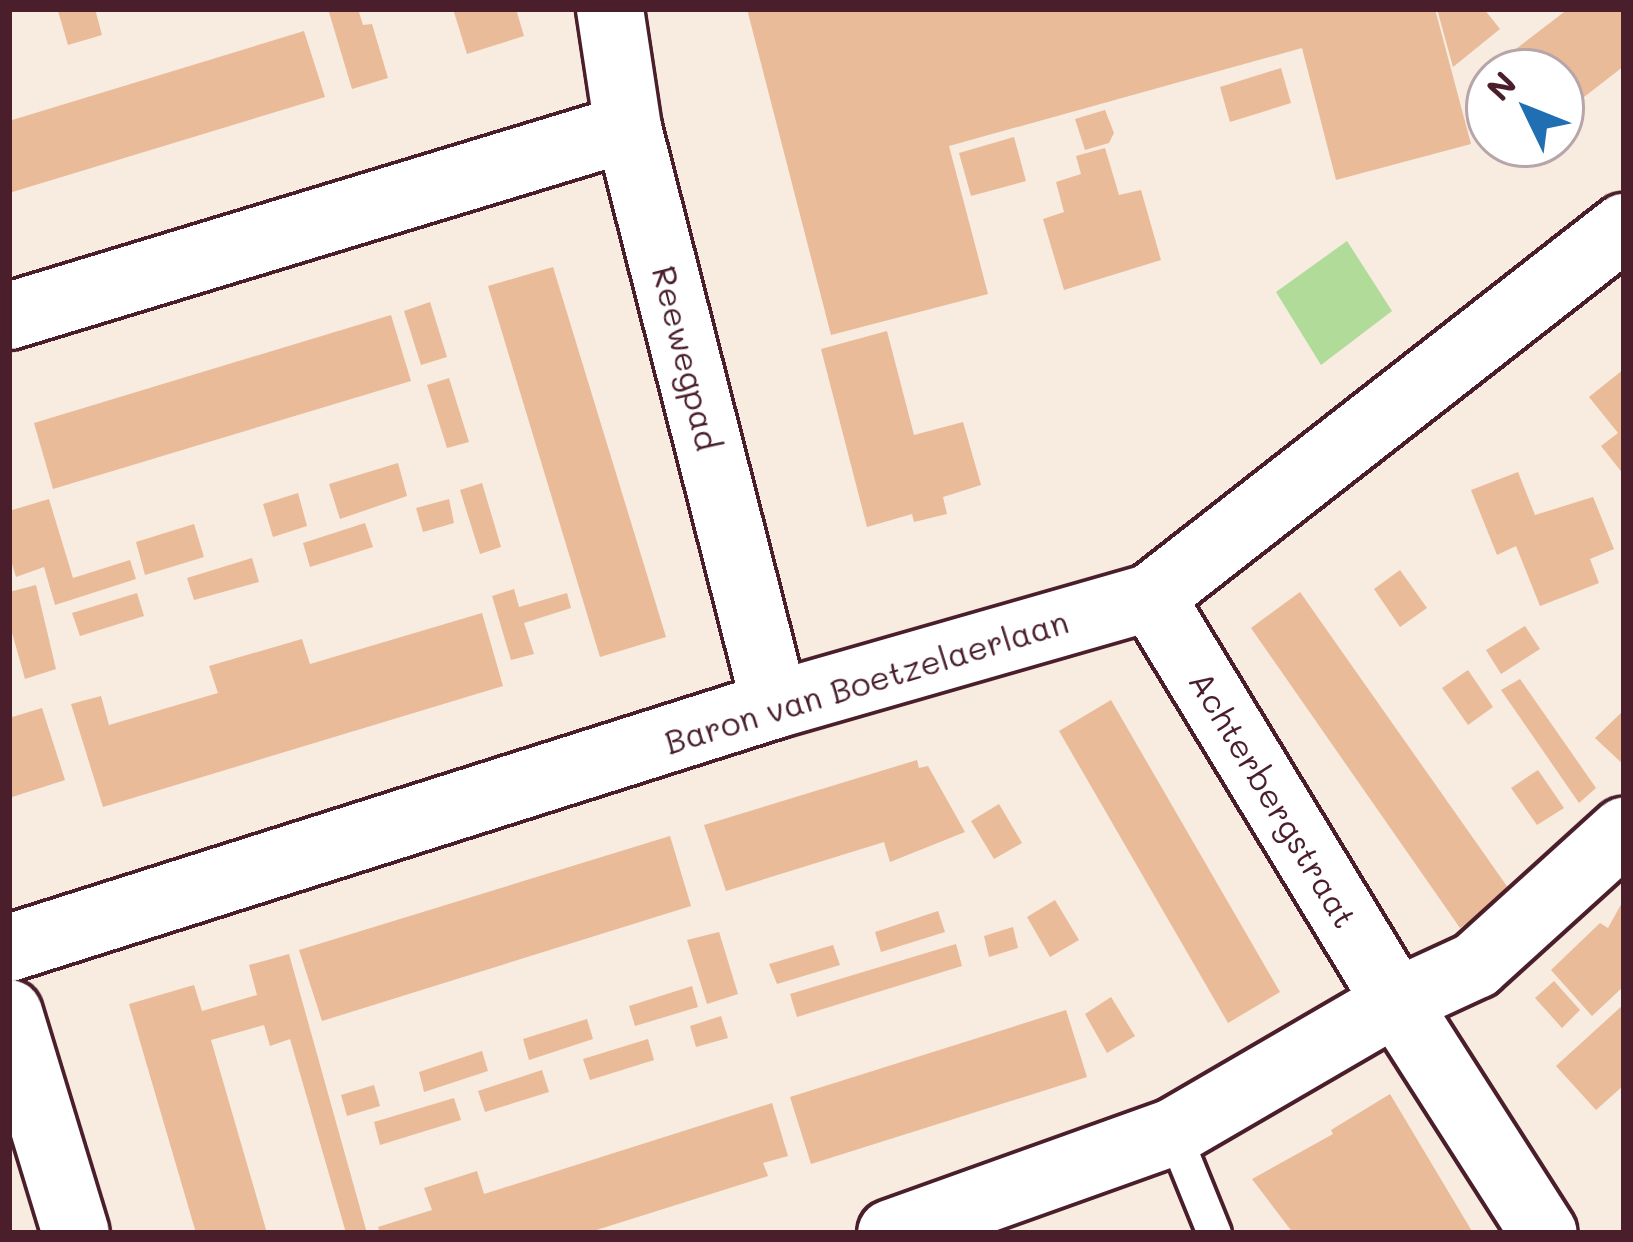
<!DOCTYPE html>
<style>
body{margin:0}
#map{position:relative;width:1633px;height:1242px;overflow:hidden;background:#f8ebe0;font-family:Mali,sans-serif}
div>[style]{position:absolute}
.green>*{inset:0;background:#b1db98}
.building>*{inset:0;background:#e9bb99}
.roads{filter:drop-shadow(3px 0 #4a1f2b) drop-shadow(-3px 0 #4a1f2b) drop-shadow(0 3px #4a1f2b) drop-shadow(0 -3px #4a1f2b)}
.service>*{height:33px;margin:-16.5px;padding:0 16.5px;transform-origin:16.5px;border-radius:16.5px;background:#fff}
.minor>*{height:66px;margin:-33px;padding:0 33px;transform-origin:33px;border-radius:33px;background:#fff}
span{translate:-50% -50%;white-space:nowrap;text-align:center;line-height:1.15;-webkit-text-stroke:12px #fff;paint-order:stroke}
.street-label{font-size:33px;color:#4a1f2b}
.frame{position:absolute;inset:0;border:12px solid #4a1f2b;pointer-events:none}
.north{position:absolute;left:1465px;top:48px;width:120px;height:120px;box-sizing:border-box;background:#fff;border:3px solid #b7a5aa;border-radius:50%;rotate:313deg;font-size:33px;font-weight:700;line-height:48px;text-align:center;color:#4a1f2b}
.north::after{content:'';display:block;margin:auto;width:42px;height:54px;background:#1f6fb2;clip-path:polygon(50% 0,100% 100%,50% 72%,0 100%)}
</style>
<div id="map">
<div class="green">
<i style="clip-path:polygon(1347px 241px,1392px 311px,1321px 365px,1276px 292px)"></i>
</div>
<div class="building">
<i style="clip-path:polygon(95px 9px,102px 35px,68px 45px,58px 11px)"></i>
<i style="clip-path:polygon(328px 9px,358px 9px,363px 25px,372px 24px,388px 78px,352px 89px)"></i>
<i style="clip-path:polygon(453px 9px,516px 9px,524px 36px,467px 54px)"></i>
<i style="clip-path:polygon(747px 9px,1435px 9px,1471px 144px,1336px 180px,1302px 48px,949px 146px,988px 294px,831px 335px)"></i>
<i style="clip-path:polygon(1437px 9px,1484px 9px,1500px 29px,1453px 67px)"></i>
<i style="clip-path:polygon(1568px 9px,1624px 9px,1624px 66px,1566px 111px,1561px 72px,1535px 72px,1516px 49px)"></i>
<i style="clip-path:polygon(304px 31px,325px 97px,9px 193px,9px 121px)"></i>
<i style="clip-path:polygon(1281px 68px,1291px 103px,1230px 122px,1220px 87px)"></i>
<i style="clip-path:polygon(1105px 110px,1114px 133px,1109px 143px,1085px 150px,1075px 119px)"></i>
<i style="clip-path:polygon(1014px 137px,1026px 181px,971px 196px,959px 153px)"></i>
<i style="clip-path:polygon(1105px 148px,1119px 195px,1141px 190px,1161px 260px,1064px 290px,1043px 219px,1064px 212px,1056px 182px,1081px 174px,1076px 156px)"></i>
<i style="clip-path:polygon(553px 267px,666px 637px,600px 657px,488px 286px)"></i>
<i style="clip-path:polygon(430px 302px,447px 357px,421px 365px,404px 311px)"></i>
<i style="clip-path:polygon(391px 315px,411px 381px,53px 489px,34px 423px)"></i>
<i style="clip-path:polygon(887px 331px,914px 435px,963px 422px,981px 485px,943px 497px,947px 514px,914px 522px,912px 514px,867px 527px,821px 349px)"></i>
<i style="clip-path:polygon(1624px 369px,1624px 475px,1601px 446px,1618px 433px,1589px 397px)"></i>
<i style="clip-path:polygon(449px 378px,469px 442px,447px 448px,427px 385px)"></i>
<i style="clip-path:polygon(398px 463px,407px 496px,340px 519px,329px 484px)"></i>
<i style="clip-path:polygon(1518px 472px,1535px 515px,1593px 497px,1614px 549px,1590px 559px,1599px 583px,1540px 606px,1516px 546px,1497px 555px,1471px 490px)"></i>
<i style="clip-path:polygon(482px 483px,501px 547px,480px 554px,460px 490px)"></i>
<i style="clip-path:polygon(298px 493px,307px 526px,273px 537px,263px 504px)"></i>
<i style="clip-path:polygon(49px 499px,73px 578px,130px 560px,136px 579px,55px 605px,44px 567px,16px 577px,9px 554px,9px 511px)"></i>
<i style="clip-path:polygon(449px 499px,454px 523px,423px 532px,416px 508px)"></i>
<i style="clip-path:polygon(365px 523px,373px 547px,310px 567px,303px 543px)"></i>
<i style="clip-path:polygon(194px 524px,204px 557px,145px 575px,136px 542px)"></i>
<i style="clip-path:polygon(252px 558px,259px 582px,194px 600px,187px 578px)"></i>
<i style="clip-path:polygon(1400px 570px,1427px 608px,1400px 627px,1374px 589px)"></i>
<i style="clip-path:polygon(36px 585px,56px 669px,25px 679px,9px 622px,9px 592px)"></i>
<i style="clip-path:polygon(514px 589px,519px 607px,567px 593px,571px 608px,524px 623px,534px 654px,511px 660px,492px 596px)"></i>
<i style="clip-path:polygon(1300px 592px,1511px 892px,1460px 928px,1251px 628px)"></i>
<i style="clip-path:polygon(137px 593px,144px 616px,80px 636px,72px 613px)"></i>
<i style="clip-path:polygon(482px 613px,503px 686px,103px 807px,71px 704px,101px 696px,109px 725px,218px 693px,209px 666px,302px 639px,310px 664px)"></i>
<i style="clip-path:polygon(1525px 626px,1540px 649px,1501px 674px,1486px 650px)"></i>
<i style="clip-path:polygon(1468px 670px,1493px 707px,1468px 725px,1442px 688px)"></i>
<i style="clip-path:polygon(1520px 679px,1596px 788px,1579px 803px,1501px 690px)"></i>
<i style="clip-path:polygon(1111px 700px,1280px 992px,1228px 1023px,1059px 731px)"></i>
<i style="clip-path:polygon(42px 708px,65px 780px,9px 798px,9px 718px)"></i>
<i style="clip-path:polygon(1624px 710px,1624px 765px,1595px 738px)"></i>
<i style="clip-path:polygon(917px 760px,919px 768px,928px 766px,965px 832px,890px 862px,884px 842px,726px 891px,704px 825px)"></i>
<i style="clip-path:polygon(1538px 770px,1564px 808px,1537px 825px,1511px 788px)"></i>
<i style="clip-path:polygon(999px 804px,1022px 843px,994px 859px,971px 821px)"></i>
<i style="clip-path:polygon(670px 836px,691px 906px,322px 1021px,299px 950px)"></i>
<i style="clip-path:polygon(1624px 899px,1624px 986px,1592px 1016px,1551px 970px,1600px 923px,1608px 928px)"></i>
<i style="clip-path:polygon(1055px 900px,1079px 940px,1050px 957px,1027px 917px)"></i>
<i style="clip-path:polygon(938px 911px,945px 932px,881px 952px,875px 932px)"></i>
<i style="clip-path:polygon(1013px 927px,1018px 948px,989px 957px,984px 936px)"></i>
<i style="clip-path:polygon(719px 932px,738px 994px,707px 1004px,687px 940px)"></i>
<i style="clip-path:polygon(956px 944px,962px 966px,797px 1017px,790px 994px)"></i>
<i style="clip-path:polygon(833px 945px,840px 965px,777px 984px,769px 964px)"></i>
<i style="clip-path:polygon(289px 954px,367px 1233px,346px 1233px,290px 1039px,270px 1046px,264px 1025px,211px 1040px,267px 1233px,196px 1233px,129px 1004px,194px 985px,202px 1011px,257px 995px,249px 965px)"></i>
<i style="clip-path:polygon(1554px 981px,1580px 1010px,1562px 1028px,1535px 998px)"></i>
<i style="clip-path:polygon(692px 986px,698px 1007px,635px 1026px,629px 1006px)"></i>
<i style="clip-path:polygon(1111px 997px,1135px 1036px,1107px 1053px,1085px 1014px)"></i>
<i style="clip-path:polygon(1624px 1004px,1624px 1085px,1596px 1110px,1556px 1066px)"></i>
<i style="clip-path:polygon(1066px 1010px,1087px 1077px,811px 1164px,790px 1097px)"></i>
<i style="clip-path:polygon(721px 1016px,728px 1038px,696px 1047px,690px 1026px)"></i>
<i style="clip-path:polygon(587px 1019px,593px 1039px,529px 1060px,523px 1039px)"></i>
<i style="clip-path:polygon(648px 1039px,654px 1060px,590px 1080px,583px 1059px)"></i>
<i style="clip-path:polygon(482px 1051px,488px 1071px,424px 1092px,419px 1072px)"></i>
<i style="clip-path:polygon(542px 1070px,549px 1092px,485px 1112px,478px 1091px)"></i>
<i style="clip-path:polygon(374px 1085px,380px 1106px,347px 1116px,341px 1095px)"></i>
<i style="clip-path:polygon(1390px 1094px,1473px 1233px,1293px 1233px,1252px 1179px,1333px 1134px,1331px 1130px)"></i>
<i style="clip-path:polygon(454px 1098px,461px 1120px,380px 1145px,374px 1122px)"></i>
<i style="clip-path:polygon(772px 1103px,788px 1156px,763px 1163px,768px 1176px,587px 1233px,380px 1233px,378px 1227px,432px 1210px,424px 1188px,477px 1171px,484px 1194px)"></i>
</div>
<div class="roads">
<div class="service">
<i style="left:1173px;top:1132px;width:109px;rotate:67.9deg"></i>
</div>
<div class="minor">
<i style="left:610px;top:9px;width:120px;rotate:81.4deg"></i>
<i style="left:628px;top:128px;width:595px;rotate:75.71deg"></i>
<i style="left:9px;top:316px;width:647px;rotate:-16.89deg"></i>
<i style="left:1151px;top:597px;width:473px;rotate:58.8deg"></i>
<i style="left:1396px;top:1002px;width:274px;rotate:57.4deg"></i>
<i style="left:9px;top:948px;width:804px;rotate:-17.6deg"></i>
<i style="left:775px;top:705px;width:391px;rotate:-16deg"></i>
<i style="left:1151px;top:597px;width:601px;rotate:-38.03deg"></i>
<i style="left:9px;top:1013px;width:230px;rotate:73.1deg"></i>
<i style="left:891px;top:1233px;width:300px;rotate:-19.7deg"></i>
<i style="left:1173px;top:1132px;width:258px;rotate:-30.2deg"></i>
<i style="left:1396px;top:1002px;width:88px;rotate:-24.8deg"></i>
<i style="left:1476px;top:965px;width:200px;rotate:-42.2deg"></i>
</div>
</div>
<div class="street-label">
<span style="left:687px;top:358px;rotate:76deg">Reewegpad</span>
<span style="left:866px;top:681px;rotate:-17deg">Baron van Boetzelaerlaan</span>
<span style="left:1274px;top:799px;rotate:59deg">Achterbergstraat</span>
</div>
<div class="frame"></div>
<div class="north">N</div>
</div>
